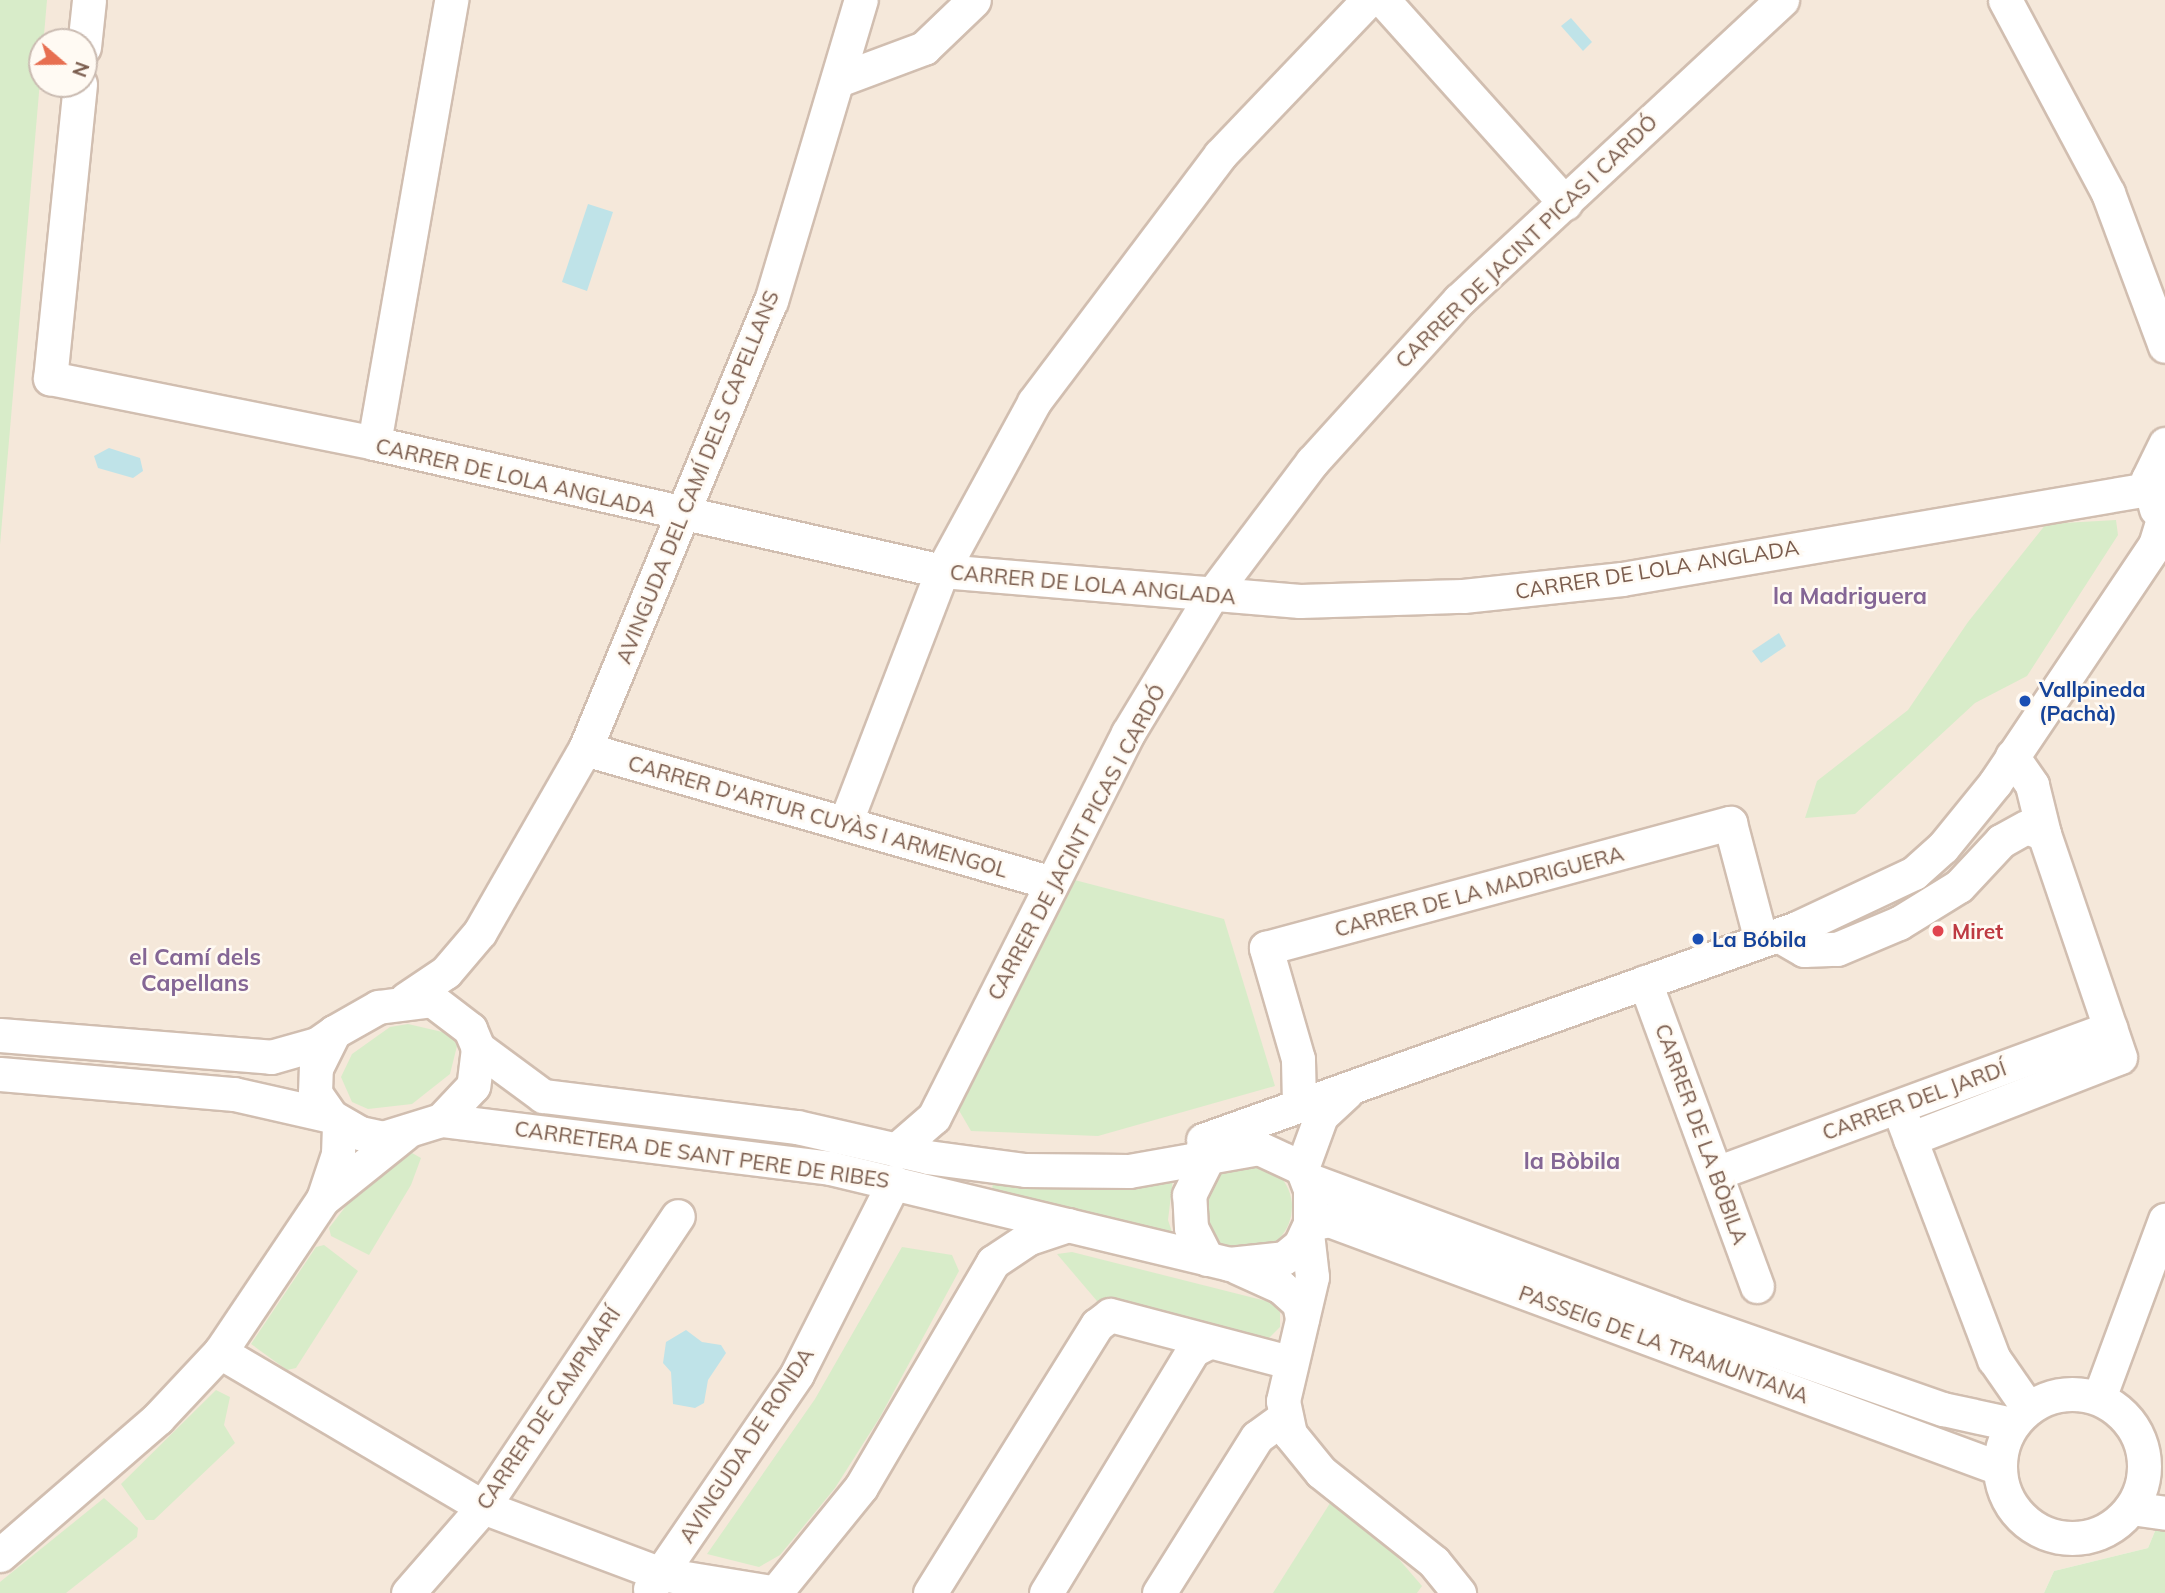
<!DOCTYPE html>
<meta charset="utf-8">
<style>
body{margin:0}
#map{position:relative;width:2165px;height:1593px;overflow:hidden;background:#fdf6ec;font-family:Mulish,sans-serif}
div>[style]{position:absolute}
.residential>*{inset:0;background:#f5e8da}
.green>*{inset:0;background:#d8ecc9}
.round{border-radius:50%}
.water>*{inset:0;background:#bfe3e8}
.roads{filter:drop-shadow(2px 0 #d1beb0) drop-shadow(-2px 0 #d1beb0) drop-shadow(0 2px #d1beb0) drop-shadow(0 -2px #d1beb0)}
.minor>*{height:33px;margin:-16.5px;padding:0 16.5px;transform-origin:16.5px;border-radius:16.5px;background:#fff}
.minor>.ring{margin:-16.5px;padding:0;box-sizing:content-box;background:none;border:33px solid #fff;border-radius:50%}
.dots>*{width:19px;height:19px;translate:-50% -50%;box-sizing:border-box;border:4px solid #fffaf3;border-radius:50%}
span{translate:-50% -50%;white-space:nowrap;text-align:center;line-height:1.15;-webkit-text-stroke:5px #fffaf3;paint-order:stroke}
.street-label{font-size:21px;color:#7a5c4d}
.transit-label{font-size:21px;color:#164399;font-weight:700}
.left{translate:0 -50%;text-align:left}
.health-label{font-size:21px;color:#be3a42;font-weight:700}
.neighbourhood-label{font-size:23px;color:#846695;font-weight:700}
.north{position:absolute;left:28px;top:28px;width:70px;height:70px;box-sizing:border-box;background:#fffaf3;border:2px solid #cabbb1;border-radius:50%;rotate:110deg;font-size:19px;font-weight:700;line-height:28px;text-align:center;color:#7a5c4d}
.north::after{content:'';display:block;margin:auto;width:24px;height:32px;background:#e76f51;clip-path:polygon(50% 0,100% 100%,50% 72%,0 100%)}
</style>
<div id="map">
<div class="residential">
<i style="clip-path:polygon(evenodd,0 0,2165px 0,2165px 1507px,2148px 1548px,2054px 1571px,2044px 1593px,0 1593px,0 0,42px 42px,84px 42px,84px 84px,42px 84px,42px 42px)"></i>
</div>
<div class="green">
<i style="clip-path:polygon(0 0,47px 0,0 545px)"></i>
<i style="clip-path:polygon(2116px 520px,2118px 535px,2027px 676px,1975px 703px,1855px 814px,1805px 818px,1817px 781px,1908px 710px,1968px 622px,2046px 524px)"></i>
<i style="clip-path:polygon(1067px 878px,1224px 919px,1275px 1086px,1098px 1136px,971px 1131px,957px 1107px)"></i>
<i style="clip-path:polygon(408px 1024px,451px 1034px,457px 1046px,450px 1074px,412px 1104px,368px 1109px,352px 1102px,341px 1077px,352px 1054px,390px 1027px)"></i>
<i style="clip-path:polygon(412px 1153px,421px 1158px,411px 1185px,369px 1255px,331px 1236px,329px 1228px,363px 1184px)"></i>
<i class="round" style="left:1202px;top:1162px;width:90px;height:90px"></i>
<i style="clip-path:polygon(1173px 1179px,1168px 1220px,1174px 1238px,992px 1190px,993px 1182px,1095px 1190px)"></i>
<i style="clip-path:polygon(324px 1245px,358px 1271px,296px 1368px,287px 1370px,251px 1344px,316px 1247px)"></i>
<i style="clip-path:polygon(902px 1247px,952px 1255px,959px 1271px,880px 1417px,835px 1488px,780px 1555px,759px 1567px,707px 1554px,815px 1399px)"></i>
<i style="clip-path:polygon(1072px 1252px,1270px 1302px,1280px 1312px,1280px 1327px,1265px 1342px,1097px 1301px,1057px 1254px)"></i>
<i style="clip-path:polygon(216px 1390px,230px 1397px,224px 1425px,235px 1443px,154px 1520px,146px 1520px,121px 1484px)"></i>
<i style="clip-path:polygon(104px 1498px,138px 1528px,137px 1537px,66px 1593px,0 1593px,0 1582px)"></i>
<i style="clip-path:polygon(1332px 1500px,1391px 1550px,1422px 1586px,1417px 1593px,1273px 1593px)"></i>
<i style="clip-path:polygon(2165px 1507px,2165px 1593px,2044px 1593px,2054px 1571px,2148px 1548px)"></i>
</div>
<div class="water">
<i style="clip-path:polygon(1571px 18px,1592px 42px,1583px 51px,1561px 26px)"></i>
<i style="clip-path:polygon(588px 204px,613px 212px,587px 291px,562px 282px)"></i>
<i style="clip-path:polygon(109px 448px,140px 458px,143px 471px,133px 478px,98px 468px,94px 456px)"></i>
<i style="clip-path:polygon(1779px 633px,1786px 646px,1761px 663px,1752px 651px)"></i>
<i style="clip-path:polygon(686px 1330px,702px 1342px,721px 1345px,726px 1353px,708px 1380px,704px 1403px,695px 1408px,673px 1404px,671px 1372px,663px 1363px,666px 1342px)"></i>
</div>
<div class="roads">
<div class="minor">
<i style="left:1383px;top:0;width:273px;rotate:48.1deg"></i>
<i style="left:2005px;top:0;width:219px;rotate:61.9deg"></i>
<i style="left:2108px;top:193px;width:163px;rotate:69.6deg"></i>
<i style="left:84px;top:47px;width:47px;rotate:-83.9deg"></i>
<i style="left:841px;top:79px;width:89px;rotate:-20.5deg"></i>
<i style="left:924px;top:48px;width:69px;rotate:-43.8deg"></i>
<i style="left:80px;top:84px;width:296px;rotate:95.8deg"></i>
<i style="left:50px;top:378px;width:330px;rotate:11.3deg"></i>
<i style="left:374px;top:443px;width:582px;rotate:12.7deg"></i>
<i style="left:942px;top:571px;width:359px;rotate:4.8deg"></i>
<i style="left:1300px;top:601px;width:163px;rotate:-1.8deg"></i>
<i style="left:1463px;top:596px;width:160px;rotate:-6.1deg"></i>
<i style="left:1622px;top:579px;width:534px;rotate:-9.71deg"></i>
<i style="left:374px;top:443px;width:450px;rotate:-80.1deg"></i>
<i style="left:2156px;top:509px;width:31px;rotate:-105deg"></i>
<i style="left:2148px;top:479px;width:39px;rotate:-64deg"></i>
<i style="left:585px;top:749px;width:485px;rotate:16deg"></i>
<i style="left:2012px;top:756px;width:35px;rotate:55deg"></i>
<i style="left:2032px;top:785px;width:50px;rotate:76.2deg"></i>
<i style="left:2044px;top:834px;width:16px;rotate:-158deg"></i>
<i style="left:846px;top:821px;width:268px;rotate:-69deg"></i>
<i style="left:942px;top:571px;width:192px;rotate:-61.4deg"></i>
<i style="left:1034px;top:402px;width:309px;rotate:-53deg"></i>
<i style="left:1220px;top:155px;width:214px;rotate:-46.3deg"></i>
<i style="left:1778px;top:935px;width:30px;rotate:30deg"></i>
<i style="left:1804px;top:950px;width:33px;rotate:-2deg"></i>
<i style="left:1837px;top:949px;width:67px;rotate:-22.8deg"></i>
<i style="left:1899px;top:923px;width:70px;rotate:-31.7deg"></i>
<i style="left:1959px;top:886px;width:62px;rotate:-47deg"></i>
<i style="left:2001px;top:841px;width:29px;rotate:-29deg"></i>
<i style="left:1645px;top:982px;width:324px;rotate:69.8deg"></i>
<i style="left:406px;top:999px;width:48px;rotate:-34deg"></i>
<i style="left:446px;top:972px;width:52px;rotate:-49.6deg"></i>
<i style="left:480px;top:932px;width:211px;rotate:-60.2deg"></i>
<i style="left:585px;top:749px;width:485px;rotate:-67.5deg"></i>
<i style="left:771px;top:301px;width:314px;rotate:-73.4deg"></i>
<i style="left:0;top:1035px;width:272px;rotate:4.6deg"></i>
<i style="left:271px;top:1057px;width:48px;rotate:-15.8deg"></i>
<i style="left:317px;top:1044px;width:21px;rotate:-35deg"></i>
<i style="left:334px;top:1032px;width:51px;rotate:-29.6deg"></i>
<i style="left:378px;top:1007px;width:54px;rotate:-7.4deg"></i>
<i style="left:432px;top:1000px;width:48px;rotate:37.3deg"></i>
<i style="left:470px;top:1029px;width:21px;rotate:67deg"></i>
<i style="left:478px;top:1048px;width:38px;rotate:97deg"></i>
<i style="left:473px;top:1086px;width:47px;rotate:133.3deg"></i>
<i style="left:441px;top:1120px;width:61px;rotate:162.8deg"></i>
<i style="left:383px;top:1138px;width:24px;rotate:-168deg"></i>
<i style="left:360px;top:1133px;width:34px;rotate:-150deg"></i>
<i style="left:331px;top:1116px;width:28px;rotate:-125deg"></i>
<i style="left:315px;top:1093px;width:25px;rotate:-88deg"></i>
<i style="left:316px;top:1068px;width:40px;rotate:-63.4deg"></i>
<i style="left:0;top:1074px;width:235px;rotate:4.9deg"></i>
<i style="left:234px;top:1094px;width:99px;rotate:12.8deg"></i>
<i style="left:1299px;top:1104px;width:45px;rotate:-91.3deg"></i>
<i style="left:1298px;top:1059px;width:116px;rotate:-106.1deg"></i>
<i style="left:1266px;top:948px;width:481px;rotate:-15.1deg"></i>
<i style="left:1730px;top:823px;width:121px;rotate:75.2deg"></i>
<i style="left:441px;top:1120px;width:392px;rotate:7deg"></i>
<i style="left:830px;top:1168px;width:410px;rotate:13.5deg"></i>
<i style="left:1229px;top:1264px;width:55px;rotate:-6.2deg"></i>
<i style="left:1284px;top:1258px;width:21px;rotate:-39deg"></i>
<i style="left:1300px;top:1245px;width:23px;rotate:-65deg"></i>
<i style="left:1310px;top:1224px;width:35px;rotate:-90deg"></i>
<i style="left:1310px;top:1189px;width:22px;rotate:-111deg"></i>
<i style="left:1302px;top:1168px;width:47px;rotate:-155.1deg"></i>
<i style="left:1259px;top:1148px;width:132px;rotate:170deg"></i>
<i style="left:1129px;top:1171px;width:104px;rotate:-179.4deg"></i>
<i style="left:1025px;top:1170px;width:98px;rotate:-172.4deg"></i>
<i style="left:928px;top:1157px;width:134px;rotate:-167.1deg"></i>
<i style="left:797px;top:1127px;width:256px;rotate:-173deg"></i>
<i style="left:543px;top:1096px;width:81px;rotate:-143.6deg"></i>
<i style="left:1903px;top:1120px;width:256px;rotate:69.2deg"></i>
<i style="left:1994px;top:1359px;width:60px;rotate:55.2deg"></i>
<i style="left:1910px;top:1139px;width:225px;rotate:-21.3deg"></i>
<i style="left:2120px;top:1057px;width:236px;rotate:-108.8deg"></i>
<i style="left:1203px;top:1140px;width:631px;rotate:-19.64deg"></i>
<i style="left:1797px;top:928px;width:129px;rotate:-25.2deg"></i>
<i style="left:1914px;top:873px;width:39px;rotate:-42deg"></i>
<i style="left:1943px;top:847px;width:82px;rotate:-50.9deg"></i>
<i style="left:1995px;top:783px;width:287px;rotate:-56.1deg"></i>
<i style="left:2155px;top:545px;width:28px;rotate:-73deg"></i>
<i style="left:896px;top:1150px;width:50px;rotate:-41deg"></i>
<i style="left:934px;top:1117px;width:430px;rotate:-63.2deg"></i>
<i style="left:1128px;top:733px;width:160px;rotate:-58.8deg"></i>
<i style="left:1211px;top:596px;width:168px;rotate:-53deg"></i>
<i style="left:1312px;top:462px;width:219px;rotate:-47.8deg"></i>
<i style="left:1459px;top:300px;width:441px;rotate:-42.9deg"></i>
<i style="left:1302px;top:1168px;width:55px;rotate:-69.9deg"></i>
<i style="left:1321px;top:1116px;width:35px;rotate:-43deg"></i>
<i style="left:1719px;top:1172px;width:417px;rotate:-20.2deg"></i>
<i style="left:1307px;top:1179px;width:388px;rotate:20.3deg"></i>
<i style="left:1671px;top:1314px;width:288px;rotate:19.3deg"></i>
<i style="left:1943px;top:1409px;width:71px;rotate:12.3deg"></i>
<i style="left:323px;top:1199px;width:47px;rotate:-71.6deg"></i>
<i style="left:338px;top:1154px;width:32px;rotate:-88deg"></i>
<i style="left:1310px;top:1224px;width:19px;rotate:-12deg"></i>
<i style="left:1329px;top:1220px;width:714px;rotate:20.31deg"></i>
<i style="left:1307px;top:1233px;width:44px;rotate:83.5deg"></i>
<i style="left:1312px;top:1277px;width:127px;rotate:103.2deg"></i>
<i style="left:1283px;top:1401px;width:34px;rotate:78deg"></i>
<i style="left:1290px;top:1434px;width:49px;rotate:50.8deg"></i>
<i style="left:1321px;top:1472px;width:144px;rotate:38.5deg"></i>
<i style="left:1434px;top:1562px;width:40px;rotate:51deg"></i>
<i style="left:1207px;top:1259px;width:35px;rotate:-117deg"></i>
<i style="left:1191px;top:1228px;width:33px;rotate:-93deg"></i>
<i style="left:1189px;top:1195px;width:58px;rotate:-63.4deg"></i>
<i style="left:1237px;top:1267px;width:48px;rotate:24.4deg"></i>
<i style="left:1281px;top:1287px;width:24px;rotate:42deg"></i>
<i style="left:1299px;top:1303px;width:16px;rotate:79deg"></i>
<i style="left:220px;top:1352px;width:305px;rotate:30.5deg"></i>
<i style="left:483px;top:1507px;width:190px;rotate:20.6deg"></i>
<i style="left:661px;top:1574px;width:118px;rotate:9.3deg"></i>
<i class="ring" style="left:2000px;top:1394px;width:111px;height:111px"></i>
<i style="left:2099px;top:1398px;width:190px;rotate:-69.7deg"></i>
<i style="left:2131px;top:1508px;width:34px;rotate:8deg"></i>
<i style="left:0;top:1555px;width:209px;rotate:-40.9deg"></i>
<i style="left:158px;top:1418px;width:91px;rotate:-46.8deg"></i>
<i style="left:220px;top:1352px;width:184px;rotate:-56.1deg"></i>
<i style="left:323px;top:1199px;width:104px;rotate:-38.7deg"></i>
<i style="left:650px;top:1589px;width:260px;rotate:-55.6deg"></i>
<i style="left:797px;top:1374px;width:215px;rotate:-63.2deg"></i>
<i style="left:408px;top:1593px;width:114px;rotate:-48.9deg"></i>
<i style="left:483px;top:1507px;width:350px;rotate:-56.2deg"></i>
<i style="left:775px;top:1593px;width:136px;rotate:-50.9deg"></i>
<i style="left:861px;top:1487px;width:261px;rotate:-59.6deg"></i>
<i style="left:993px;top:1262px;width:43px;rotate:-33.7deg"></i>
<i style="left:1029px;top:1238px;width:41px;rotate:-18.4deg"></i>
<i style="left:930px;top:1593px;width:316px;rotate:-58.1deg"></i>
<i style="left:1097px;top:1325px;width:16px;rotate:-38deg"></i>
<i style="left:1110px;top:1315px;width:185px;rotate:14.7deg"></i>
<i style="left:1046px;top:1593px;width:284px;rotate:-58.8deg"></i>
<i style="left:1193px;top:1350px;width:16px;rotate:-27deg"></i>
<i style="left:1159px;top:1593px;width:184px;rotate:-57.9deg"></i>
<i style="left:1257px;top:1437px;width:34px;rotate:-36deg"></i>
</div>
</div>
<div class="dots">
<i style="left:2025px;top:701px;background:#1a4fb4"></i>
<i style="left:1938px;top:931px;background:#e0444e"></i>
<i style="left:1698px;top:939px;background:#1a4fb4"></i>
</div>
<div class="street-label">
<span style="left:1526px;top:241px;rotate:-44deg">CARRER DE JACINT PICAS I CARDÓ</span>
<span style="left:516px;top:477px;rotate:13deg">CARRER DE LOLA ANGLADA</span>
<span style="left:697px;top:477px;rotate:-68deg">AVINGUDA DEL CAMÍ DELS CAPELLANS</span>
<span style="left:1657px;top:569px;rotate:-9deg">CARRER DE LOLA ANGLADA</span>
<span style="left:1093px;top:584px;rotate:5deg">CARRER DE LOLA ANGLADA</span>
<span style="left:818px;top:816px;rotate:16deg">CARRER D'ARTUR CUYÀS I ARMENGOL</span>
<span style="left:1076px;top:842px;rotate:-62deg">CARRER DE JACINT PICAS I CARDÓ</span>
<span style="left:1479px;top:891px;rotate:-15deg">CARRER DE LA MADRIGUERA</span>
<span style="left:1914px;top:1100px;rotate:-20deg">CARRER DEL JARDÍ</span>
<span style="left:1702px;top:1134px;rotate:70deg">CARRER DE LA BÒBILA</span>
<span style="left:702px;top:1154px;rotate:8deg">CARRETERA DE SANT PERE DE RIBES</span>
<span style="left:1664px;top:1344px;rotate:20deg">PASSEIG DE LA TRAMUNTANA</span>
<span style="left:548px;top:1408px;rotate:-56deg">CARRER DE CAMPMARÍ</span>
<span style="left:746px;top:1445px;rotate:-57deg">AVINGUDA DE RONDA</span>
</div>
<div class="transit-label">
<span class="left" style="left:2039px;top:701px">Vallpineda<br>(Pachà)</span>
<span class="left" style="left:1712px;top:939px">La Bóbila</span>
</div>
<div class="health-label">
<span class="left" style="left:1952px;top:931px">Miret</span>
</div>
<div class="neighbourhood-label">
<span style="left:1850px;top:596px">la Madriguera</span>
<span style="left:195px;top:970px">el Camí dels<br>Capellans</span>
<span style="left:1572px;top:1161px">la Bòbila</span>
</div>
<div class="north">N</div>
</div>
